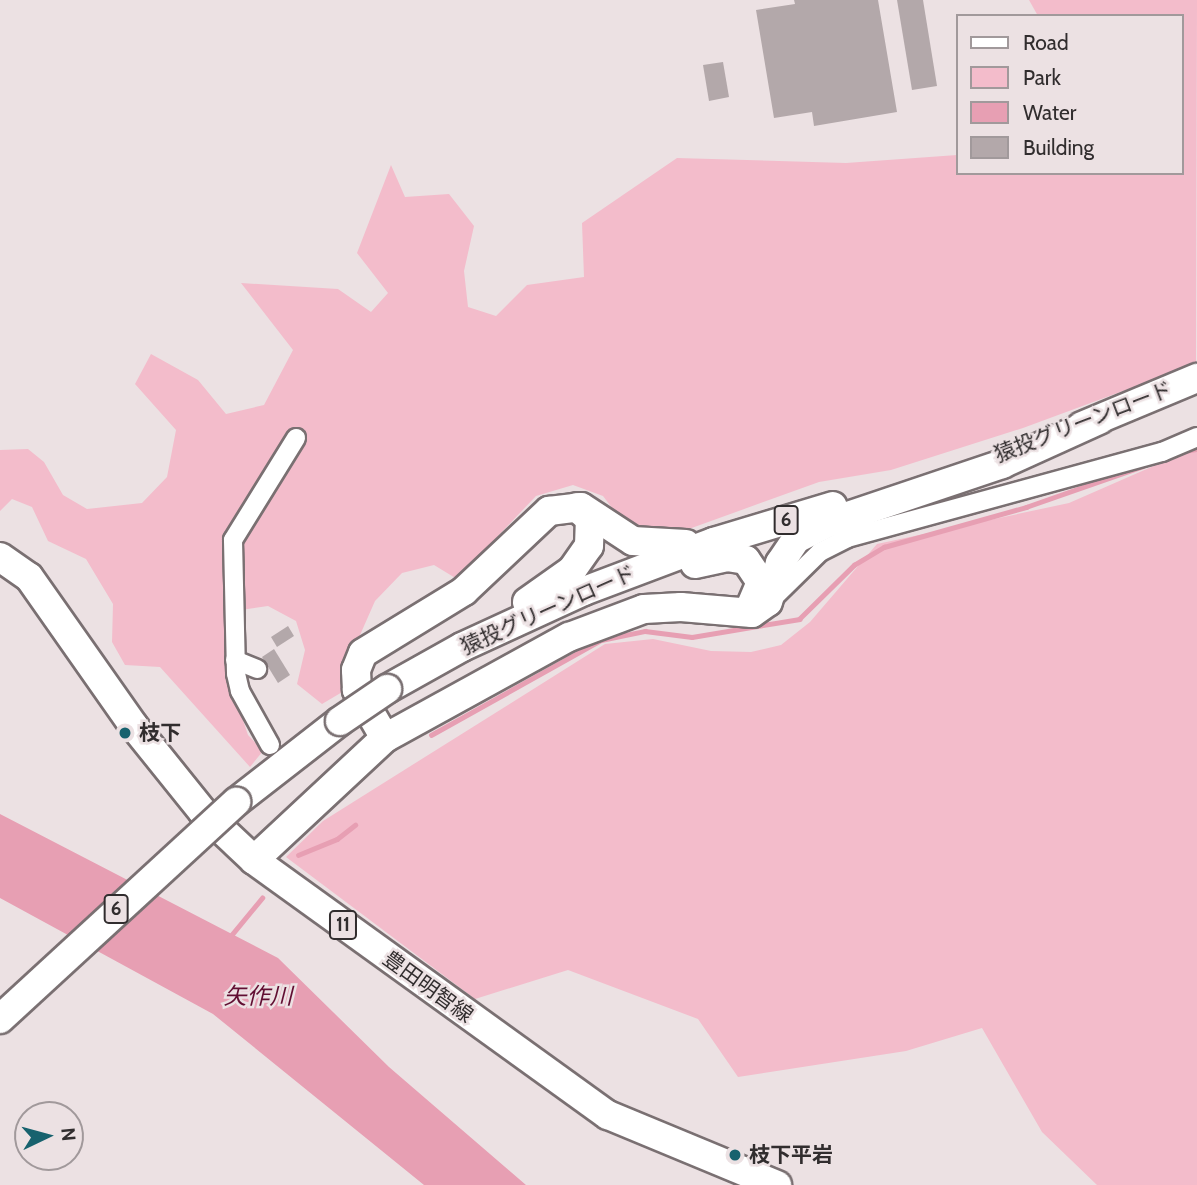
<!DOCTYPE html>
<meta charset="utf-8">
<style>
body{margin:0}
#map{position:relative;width:1197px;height:1185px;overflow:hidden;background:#ece1e3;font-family:Cabin,"Noto Sans JP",sans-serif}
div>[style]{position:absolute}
.green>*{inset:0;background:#f3bccb}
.water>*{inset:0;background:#e79fb3}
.stream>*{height:4.5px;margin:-2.25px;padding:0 2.25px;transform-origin:2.25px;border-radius:2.25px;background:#e79fb3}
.building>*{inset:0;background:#b3a8aa}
.roads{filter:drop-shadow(2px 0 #7a7072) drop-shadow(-2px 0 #7a7072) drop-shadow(0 2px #7a7072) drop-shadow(0 -2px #7a7072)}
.street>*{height:18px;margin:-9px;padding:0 9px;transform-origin:9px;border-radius:9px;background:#fff}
.primary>*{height:28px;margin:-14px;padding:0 14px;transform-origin:14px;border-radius:14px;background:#fff}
.bridges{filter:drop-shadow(2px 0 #7a7072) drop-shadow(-2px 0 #7a7072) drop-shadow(0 2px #7a7072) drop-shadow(0 -2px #7a7072)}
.primary-bridge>*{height:28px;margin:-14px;padding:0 14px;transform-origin:14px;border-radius:14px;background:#fff}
.dots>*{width:19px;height:19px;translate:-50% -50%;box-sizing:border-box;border:4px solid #ece1e3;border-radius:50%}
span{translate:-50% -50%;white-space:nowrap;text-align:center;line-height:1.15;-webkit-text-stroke:5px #ece1e3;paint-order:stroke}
.shield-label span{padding:2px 5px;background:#ece1e3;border:2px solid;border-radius:5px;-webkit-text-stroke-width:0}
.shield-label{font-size:19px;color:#312d2e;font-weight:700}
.street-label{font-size:21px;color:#312d2e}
.poi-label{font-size:21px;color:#312d2e;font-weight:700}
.left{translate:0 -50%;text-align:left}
.water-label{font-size:23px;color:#610e32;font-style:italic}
.legend{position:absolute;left:956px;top:14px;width:228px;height:161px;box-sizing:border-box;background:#ece1e3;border:2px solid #a1999b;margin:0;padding:9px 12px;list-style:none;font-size:21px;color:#312d2e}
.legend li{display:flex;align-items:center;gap:14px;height:35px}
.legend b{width:35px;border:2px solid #a1999b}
.north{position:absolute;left:14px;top:1101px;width:70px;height:70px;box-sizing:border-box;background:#ece1e3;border:2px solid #a1999b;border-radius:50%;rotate:85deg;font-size:19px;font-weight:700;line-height:28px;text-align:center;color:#312d2e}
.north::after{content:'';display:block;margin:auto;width:24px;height:32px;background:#17626e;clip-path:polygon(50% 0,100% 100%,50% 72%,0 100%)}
</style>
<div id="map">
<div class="green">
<i style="clip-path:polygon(1029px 0,1197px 0,1196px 364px,1023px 428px,891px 470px,819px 482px,675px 534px,628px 529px,603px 496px,573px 485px,536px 496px,457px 579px,434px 565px,402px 573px,375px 601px,342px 676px,344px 691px,322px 704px,297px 684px,305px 650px,296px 621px,268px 606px,228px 612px,227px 673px,248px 735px,263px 751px,250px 767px,160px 667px,125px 665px,112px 642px,113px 604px,86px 559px,48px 541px,32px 507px,12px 499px,0 511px,0 450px,28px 449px,44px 462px,63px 495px,87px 509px,142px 503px,167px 477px,176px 430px,135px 384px,151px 354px,198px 380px,226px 414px,264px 405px,293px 350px,241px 283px,338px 289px,371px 312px,388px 293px,357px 253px,391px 165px,405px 197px,449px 194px,474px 226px,464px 271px,468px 307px,496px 316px,527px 285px,584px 277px,582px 223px,677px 158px,846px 163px,957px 155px,957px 173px,1181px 173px,1181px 16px,1038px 16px)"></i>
<i style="clip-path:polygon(1197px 447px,1197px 1185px,1097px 1185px,1042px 1132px,982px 1028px,906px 1051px,738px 1077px,698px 1019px,568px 970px,475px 999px,286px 857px,323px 821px,605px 644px,653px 639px,711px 651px,751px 652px,781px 645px,810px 622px,877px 544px,1069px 503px)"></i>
</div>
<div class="water">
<i style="clip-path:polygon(0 814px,278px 958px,389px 1067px,526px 1185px,424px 1185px,213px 1014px,0 898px)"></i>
</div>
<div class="stream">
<i style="left:1184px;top:451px;width:13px;rotate:-9deg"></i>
<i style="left:431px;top:735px;width:195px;rotate:-29.2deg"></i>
<i style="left:601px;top:640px;width:45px;rotate:-11.6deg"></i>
<i style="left:645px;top:631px;width:47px;rotate:7.3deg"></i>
<i style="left:692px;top:637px;width:109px;rotate:-9.5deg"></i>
<i style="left:799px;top:619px;width:77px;rotate:-44.5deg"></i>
<i style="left:854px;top:565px;width:35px;rotate:-31deg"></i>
<i style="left:884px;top:547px;width:148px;rotate:-15.7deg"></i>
<i style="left:1026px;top:507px;width:124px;rotate:-19.3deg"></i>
<i style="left:298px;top:855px;width:42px;rotate:-22.3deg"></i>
<i style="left:337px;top:839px;width:23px;rotate:-38deg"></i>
<i style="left:229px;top:938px;width:52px;rotate:-50.5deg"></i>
</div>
<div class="building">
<i style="clip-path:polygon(794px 0,878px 0,897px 112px,814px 126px,812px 112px,774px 118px,756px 10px,795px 4px)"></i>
<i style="clip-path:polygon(897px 0,923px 0,937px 86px,912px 90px)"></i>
<i style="clip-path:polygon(723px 62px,729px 97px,709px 101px,703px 65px)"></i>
<i style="clip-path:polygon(288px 626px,294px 636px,277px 647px,271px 637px)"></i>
<i style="clip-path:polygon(274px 649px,290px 675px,278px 683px,262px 657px)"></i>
</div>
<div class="roads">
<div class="street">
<i style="left:772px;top:599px;width:67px;rotate:-44.4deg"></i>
<i style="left:820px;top:552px;width:30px;rotate:-27deg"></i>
<i style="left:847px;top:538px;width:327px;rotate:-15.3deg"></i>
<i style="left:1162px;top:452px;width:38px;rotate:-23deg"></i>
<i style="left:235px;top:660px;width:24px;rotate:22deg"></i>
<i style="left:270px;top:745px;width:62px;rotate:-119.1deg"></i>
<i style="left:240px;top:691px;width:18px;rotate:-103deg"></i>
<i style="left:236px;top:673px;width:133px;rotate:-91.3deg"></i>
<i style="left:233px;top:540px;width:120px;rotate:-58.3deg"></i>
</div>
<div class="primary">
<i style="left:1082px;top:426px;width:125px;rotate:-22.7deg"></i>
<i style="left:0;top:557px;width:35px;rotate:35deg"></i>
<i style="left:29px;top:577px;width:181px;rotate:54.9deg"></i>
<i style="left:133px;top:725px;width:112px;rotate:51.2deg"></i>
<i style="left:203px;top:812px;width:70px;rotate:43.3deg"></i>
<i style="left:254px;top:860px;width:436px;rotate:35.8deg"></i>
<i style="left:608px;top:1115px;width:183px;rotate:22.5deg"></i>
<i style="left:695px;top:564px;width:33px;rotate:-12deg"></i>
<i style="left:727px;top:557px;width:19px;rotate:9deg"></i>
<i style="left:746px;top:560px;width:27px;rotate:56deg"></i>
<i style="left:761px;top:582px;width:25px;rotate:113deg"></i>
<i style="left:527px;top:602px;width:55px;rotate:-35.4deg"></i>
<i style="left:572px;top:570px;width:29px;rotate:-55deg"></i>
<i style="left:589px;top:546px;width:27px;rotate:-88deg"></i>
<i style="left:590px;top:519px;width:18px;rotate:-139deg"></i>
<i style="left:387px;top:689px;width:86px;rotate:-29.2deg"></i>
<i style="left:462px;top:647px;width:134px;rotate:-24.7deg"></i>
<i style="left:584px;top:591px;width:139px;rotate:-20.7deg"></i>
<i style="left:714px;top:542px;width:124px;rotate:-16.8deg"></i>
<i style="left:385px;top:738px;width:56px;rotate:-120.3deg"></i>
<i style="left:357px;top:690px;width:20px;rotate:-93deg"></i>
<i style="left:356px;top:670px;width:18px;rotate:-68deg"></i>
<i style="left:363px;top:653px;width:119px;rotate:-31.5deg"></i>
<i style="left:464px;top:591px;width:117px;rotate:-43.3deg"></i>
<i style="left:549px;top:511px;width:32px;rotate:-7deg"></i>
<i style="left:581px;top:507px;width:62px;rotate:33.2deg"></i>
<i style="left:633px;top:541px;width:53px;rotate:3.2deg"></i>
<i style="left:236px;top:802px;width:132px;rotate:-37.9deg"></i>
<i style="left:254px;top:860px;width:179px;rotate:-43deg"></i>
<i style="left:385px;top:738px;width:210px;rotate:-28.8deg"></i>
<i style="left:569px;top:637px;width:80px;rotate:-20.5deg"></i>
<i style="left:644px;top:609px;width:37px;rotate:-3deg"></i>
<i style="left:681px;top:607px;width:71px;rotate:4.8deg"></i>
<i style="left:752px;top:613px;width:19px;rotate:-35deg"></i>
<i style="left:768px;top:602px;width:41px;rotate:-72.9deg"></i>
<i style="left:780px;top:563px;width:29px;rotate:-56deg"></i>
<i style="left:796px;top:539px;width:38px;rotate:-27deg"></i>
<i style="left:830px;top:522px;width:182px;rotate:-18.6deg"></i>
<i style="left:1002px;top:464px;width:107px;rotate:-24.4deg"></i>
</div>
</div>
<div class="bridges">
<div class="primary-bridge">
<i style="left:340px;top:721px;width:57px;rotate:-34.2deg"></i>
<i style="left:0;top:1019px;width:321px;rotate:-42.6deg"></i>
</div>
</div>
<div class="dots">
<i style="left:125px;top:733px;background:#17626e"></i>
<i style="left:735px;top:1155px;background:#17626e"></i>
</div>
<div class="shield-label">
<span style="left:786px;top:520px">6</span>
<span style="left:116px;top:909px">6</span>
<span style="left:343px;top:925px">11</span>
</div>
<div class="street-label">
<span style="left:1083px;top:422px;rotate:-21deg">猿投グリーンロード</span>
<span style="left:548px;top:610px;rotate:-24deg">猿投グリーンロード</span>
<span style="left:428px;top:987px;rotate:36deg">豊田明智線</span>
</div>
<div class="poi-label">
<span class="left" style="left:139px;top:733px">枝下</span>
<span class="left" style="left:749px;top:1155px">枝下平岩</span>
</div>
<div class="water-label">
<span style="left:258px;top:996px">矢作川</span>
</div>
<ul class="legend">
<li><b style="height:9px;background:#fff"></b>Road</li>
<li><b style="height:19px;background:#f3bccb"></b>Park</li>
<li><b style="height:19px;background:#e79fb3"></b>Water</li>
<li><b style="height:19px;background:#b3a8aa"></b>Building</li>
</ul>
<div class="north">N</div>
</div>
